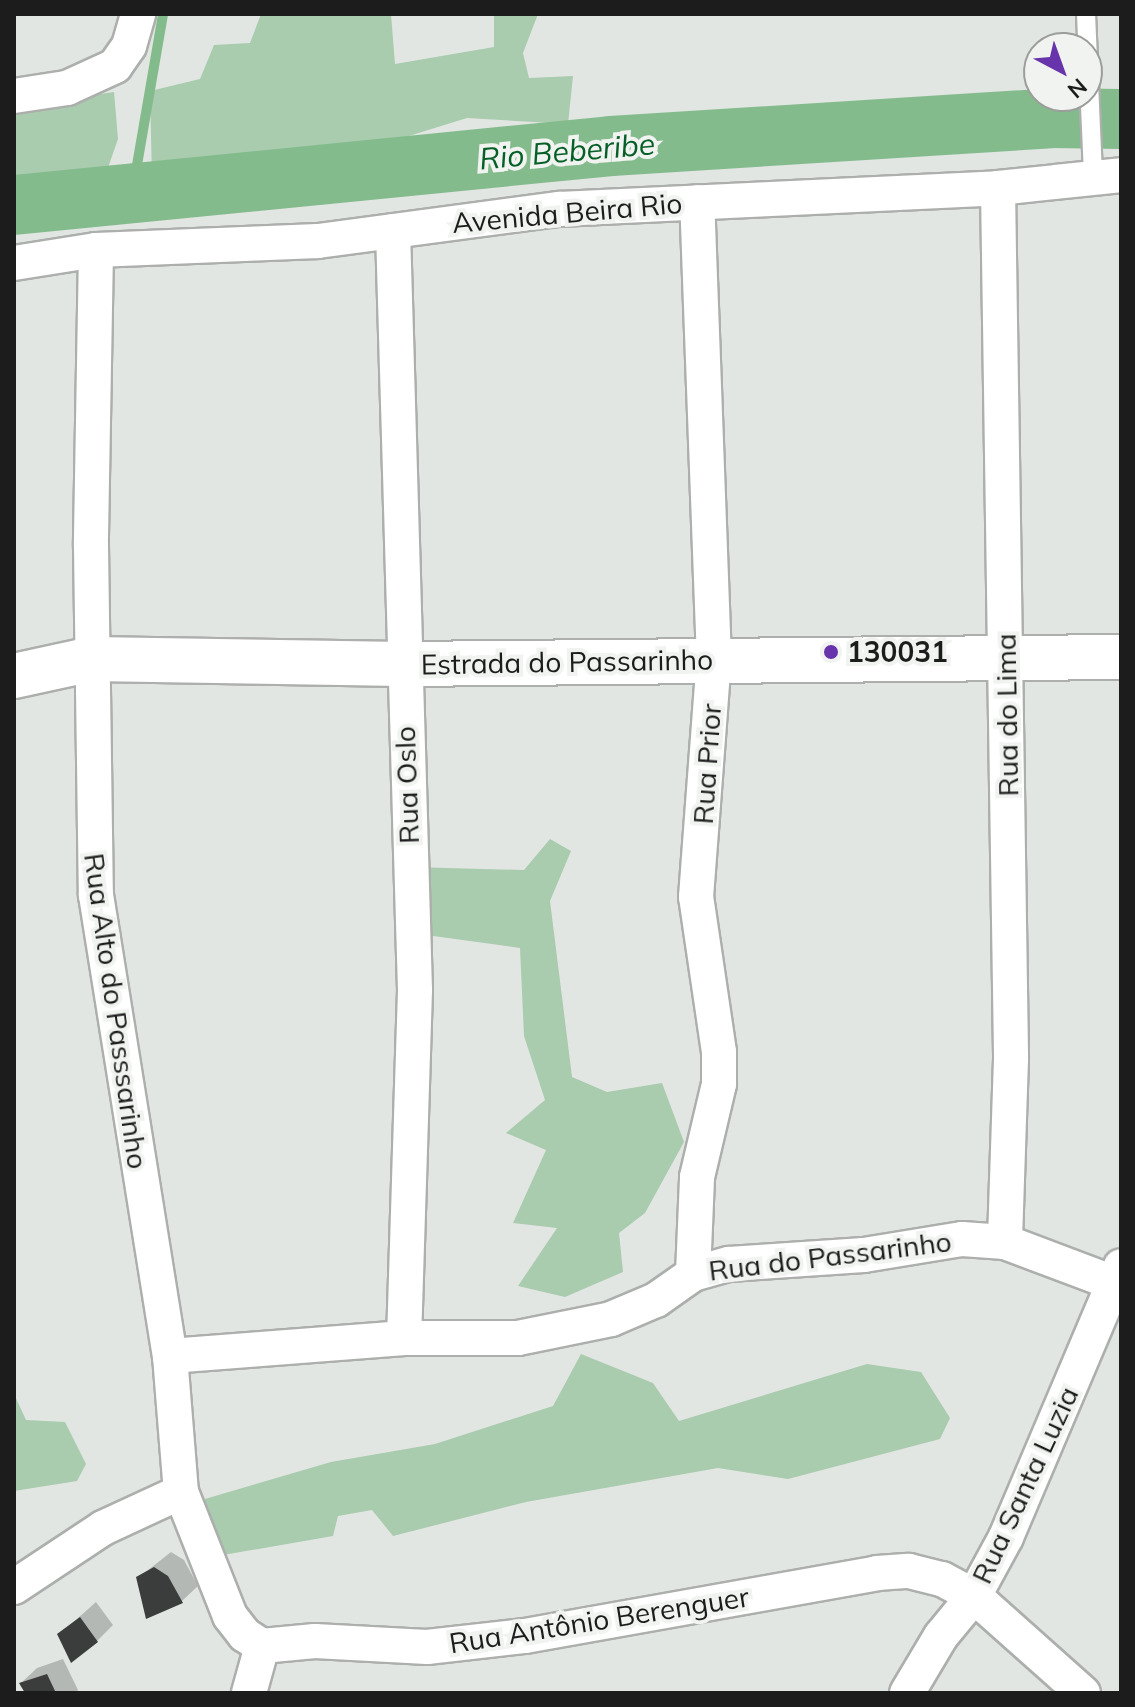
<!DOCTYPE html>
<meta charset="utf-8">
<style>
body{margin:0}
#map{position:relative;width:1135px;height:1707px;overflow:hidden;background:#e2e6e3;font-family:Mulish,sans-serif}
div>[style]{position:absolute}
.green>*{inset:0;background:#a9cbae}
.shadow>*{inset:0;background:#0003}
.stream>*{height:10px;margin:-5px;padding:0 5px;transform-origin:5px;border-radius:5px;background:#84bb8d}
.river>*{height:60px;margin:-30px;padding:0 30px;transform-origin:30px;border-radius:30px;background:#84bb8d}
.building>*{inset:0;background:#3a3d3b}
.roads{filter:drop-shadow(2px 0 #acafac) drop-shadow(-2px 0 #acafac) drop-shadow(0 2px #acafac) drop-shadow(0 -2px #acafac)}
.lane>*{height:18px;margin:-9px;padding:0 9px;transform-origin:9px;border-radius:9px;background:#fff}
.street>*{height:34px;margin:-17px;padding:0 17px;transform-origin:17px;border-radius:17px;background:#fff}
.secondary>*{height:44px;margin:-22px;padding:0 22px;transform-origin:22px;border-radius:22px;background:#fff}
.dots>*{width:22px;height:22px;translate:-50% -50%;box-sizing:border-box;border:4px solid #f0f3f0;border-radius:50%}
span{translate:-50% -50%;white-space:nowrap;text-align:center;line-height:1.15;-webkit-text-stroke:8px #f0f3f0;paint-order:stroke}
.street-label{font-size:28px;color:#1b1c1b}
.poi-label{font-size:28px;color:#1b1c1b;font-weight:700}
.left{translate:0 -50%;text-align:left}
.water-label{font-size:30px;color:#065f27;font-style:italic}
.frame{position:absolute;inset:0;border:16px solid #1b1c1b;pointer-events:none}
.north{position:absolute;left:1023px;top:32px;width:80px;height:80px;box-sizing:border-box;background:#f0f3f0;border:2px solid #9b9d9b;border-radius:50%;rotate:139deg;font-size:22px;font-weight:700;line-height:32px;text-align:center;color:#1b1c1b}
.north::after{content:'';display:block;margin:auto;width:28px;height:36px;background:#6834ab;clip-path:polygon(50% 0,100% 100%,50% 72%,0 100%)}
</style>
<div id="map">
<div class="green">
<i style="clip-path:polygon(261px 14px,391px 14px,395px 64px,494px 47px,494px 14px,538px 14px,523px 53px,529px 78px,573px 76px,568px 124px,467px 118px,354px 153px,152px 179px,150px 91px,200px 79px,214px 45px,250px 43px)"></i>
<i style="clip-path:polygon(114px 92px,118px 139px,103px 182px,14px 187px,14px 107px)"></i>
<i style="clip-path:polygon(550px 839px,571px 851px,550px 901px,572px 1077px,607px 1092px,662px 1083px,684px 1142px,645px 1213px,619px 1233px,623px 1272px,565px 1297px,518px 1286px,557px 1228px,513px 1223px,546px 1150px,506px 1133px,545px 1100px,524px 1036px,520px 948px,426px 935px,410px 867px,524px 870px)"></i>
<i style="clip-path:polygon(581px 1354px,653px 1383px,679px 1421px,867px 1364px,921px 1372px,950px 1418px,940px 1439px,788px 1479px,718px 1468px,526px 1502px,393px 1536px,372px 1510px,338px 1516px,333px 1536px,223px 1555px,198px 1501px,331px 1462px,435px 1444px,553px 1406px)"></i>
<i style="clip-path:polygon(14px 1394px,26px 1420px,65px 1422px,86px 1464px,77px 1481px,14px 1491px)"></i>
</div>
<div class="shadow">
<i style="clip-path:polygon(171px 1552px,184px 1560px,198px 1586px,182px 1601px,147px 1617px,138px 1578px)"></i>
<i style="clip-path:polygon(96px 1602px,113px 1625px,97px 1641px,59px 1635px)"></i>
<i style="clip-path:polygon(63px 1659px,78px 1690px,75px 1693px,27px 1693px,21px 1683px,37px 1668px)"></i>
</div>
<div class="stream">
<i style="left:132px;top:194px;width:183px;rotate:-80.2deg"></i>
</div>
<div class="river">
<i style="left:14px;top:205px;width:600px;rotate:-5.64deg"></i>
<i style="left:611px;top:146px;width:440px;rotate:-3.6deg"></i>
<i style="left:1050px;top:118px;width:71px;rotate:0.8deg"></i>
</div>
<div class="building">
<i style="clip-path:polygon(154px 1567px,168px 1576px,183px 1603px,146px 1619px,136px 1577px)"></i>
<i style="clip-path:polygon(80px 1617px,98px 1642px,71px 1663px,57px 1634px)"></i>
<i style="clip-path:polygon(47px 1674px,56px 1693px,25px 1693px,19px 1683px)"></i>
</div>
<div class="roads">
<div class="lane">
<i style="left:1086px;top:14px;width:160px;rotate:87.5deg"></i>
</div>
<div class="street">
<i style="left:14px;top:96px;width:54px;rotate:-8.6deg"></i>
<i style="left:67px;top:88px;width:53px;rotate:-24.6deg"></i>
<i style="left:115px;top:66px;width:24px;rotate:-55deg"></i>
<i style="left:129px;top:46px;width:33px;rotate:-74deg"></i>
<i style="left:998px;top:188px;width:871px;rotate:89.14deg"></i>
<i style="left:1011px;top:1059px;width:183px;rotate:91.9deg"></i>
<i style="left:393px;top:231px;width:759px;rotate:88.34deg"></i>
<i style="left:415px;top:990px;width:348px;rotate:91.8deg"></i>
<i style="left:96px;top:250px;width:296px;rotate:91deg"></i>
<i style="left:91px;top:546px;width:349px;rotate:89.2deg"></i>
<i style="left:96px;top:895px;width:467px;rotate:80.9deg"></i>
<i style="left:170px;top:1356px;width:136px;rotate:85.4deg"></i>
<i style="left:181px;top:1492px;width:133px;rotate:68.4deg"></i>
<i style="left:230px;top:1616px;width:24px;rotate:52deg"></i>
<i style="left:245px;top:1635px;width:20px;rotate:33deg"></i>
<i style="left:262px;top:1646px;width:53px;rotate:-5.4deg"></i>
<i style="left:315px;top:1641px;width:112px;rotate:3.1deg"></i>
<i style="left:427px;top:1647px;width:99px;rotate:-6.4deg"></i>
<i style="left:525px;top:1636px;width:358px;rotate:-10.1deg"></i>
<i style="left:877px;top:1573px;width:32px;rotate:-4deg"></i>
<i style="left:909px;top:1571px;width:34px;rotate:14deg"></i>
<i style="left:942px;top:1579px;width:36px;rotate:28deg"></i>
<i style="left:974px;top:1596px;width:146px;rotate:41.7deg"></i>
<i style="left:14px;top:263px;width:83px;rotate:-9deg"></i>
<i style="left:96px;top:250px;width:222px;rotate:-2.3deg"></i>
<i style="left:318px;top:241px;width:243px;rotate:-7.6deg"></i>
<i style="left:559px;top:209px;width:440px;rotate:-2.7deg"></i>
<i style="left:998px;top:188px;width:124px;rotate:-6deg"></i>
<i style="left:693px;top:1274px;width:97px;rotate:-87.6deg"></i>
<i style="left:697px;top:1177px;width:96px;rotate:-76.7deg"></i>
<i style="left:719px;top:1084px;width:32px;rotate:-90deg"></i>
<i style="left:719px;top:1052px;width:157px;rotate:-98.4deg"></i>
<i style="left:696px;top:897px;width:238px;rotate:-85.7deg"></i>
<i style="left:714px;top:660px;width:458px;rotate:-92.1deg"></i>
<i style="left:170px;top:1356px;width:235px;rotate:-4.4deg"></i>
<i style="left:404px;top:1338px;width:114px"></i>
<i style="left:518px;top:1338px;width:95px;rotate:-11.5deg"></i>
<i style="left:611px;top:1319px;width:49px;rotate:-22.9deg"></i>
<i style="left:656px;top:1300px;width:45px;rotate:-35.1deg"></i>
<i style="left:693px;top:1274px;width:37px;rotate:-16deg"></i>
<i style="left:729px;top:1264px;width:135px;rotate:-3.8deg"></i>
<i style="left:864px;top:1255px;width:99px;rotate:-9.3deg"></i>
<i style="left:962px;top:1239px;width:43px;rotate:4deg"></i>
<i style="left:1005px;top:1242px;width:116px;rotate:20.6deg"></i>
<i style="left:14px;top:1587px;width:107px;rotate:-33.5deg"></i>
<i style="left:103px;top:1528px;width:86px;rotate:-24.8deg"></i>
<i style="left:249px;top:1693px;width:49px;rotate:-74.5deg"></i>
<i style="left:907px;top:1693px;width:66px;rotate:-59.2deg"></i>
<i style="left:941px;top:1636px;width:52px;rotate:-50.5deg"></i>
<i style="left:974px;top:1596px;width:67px;rotate:-61.5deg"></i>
<i style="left:1006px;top:1537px;width:294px;rotate:-67deg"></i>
</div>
<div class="secondary">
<i style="left:14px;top:676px;width:80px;rotate:-12.3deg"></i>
<i style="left:92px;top:659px;width:311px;rotate:0.9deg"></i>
<i style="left:403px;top:664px;width:718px;rotate:-0.56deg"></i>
</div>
</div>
<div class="dots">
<i style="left:831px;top:652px;background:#6834ab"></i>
</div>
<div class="street-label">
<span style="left:567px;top:213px;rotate:-5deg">Avenida Beira Rio</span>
<span style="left:567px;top:662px;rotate:-1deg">Estrada do Passarinho</span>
<span style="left:1007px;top:715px;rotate:-91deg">Rua do Lima</span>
<span style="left:707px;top:764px;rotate:-86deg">Rua Prior</span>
<span style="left:407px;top:785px;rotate:-92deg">Rua Oslo</span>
<span style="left:116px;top:1011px;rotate:82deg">Rua Alto do Passsarinho</span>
<span style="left:830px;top:1256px;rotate:-7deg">Rua do Passarinho</span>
<span style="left:1025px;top:1485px;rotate:-65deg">Rua Santa Luzia</span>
<span style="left:599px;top:1620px;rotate:-9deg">Rua Antônio Berenguer</span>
</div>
<div class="poi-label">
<span class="left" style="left:847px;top:652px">130031</span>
</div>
<div class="water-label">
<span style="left:567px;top:151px;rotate:-5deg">Rio Beberibe</span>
</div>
<div class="frame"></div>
<div class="north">N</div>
</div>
